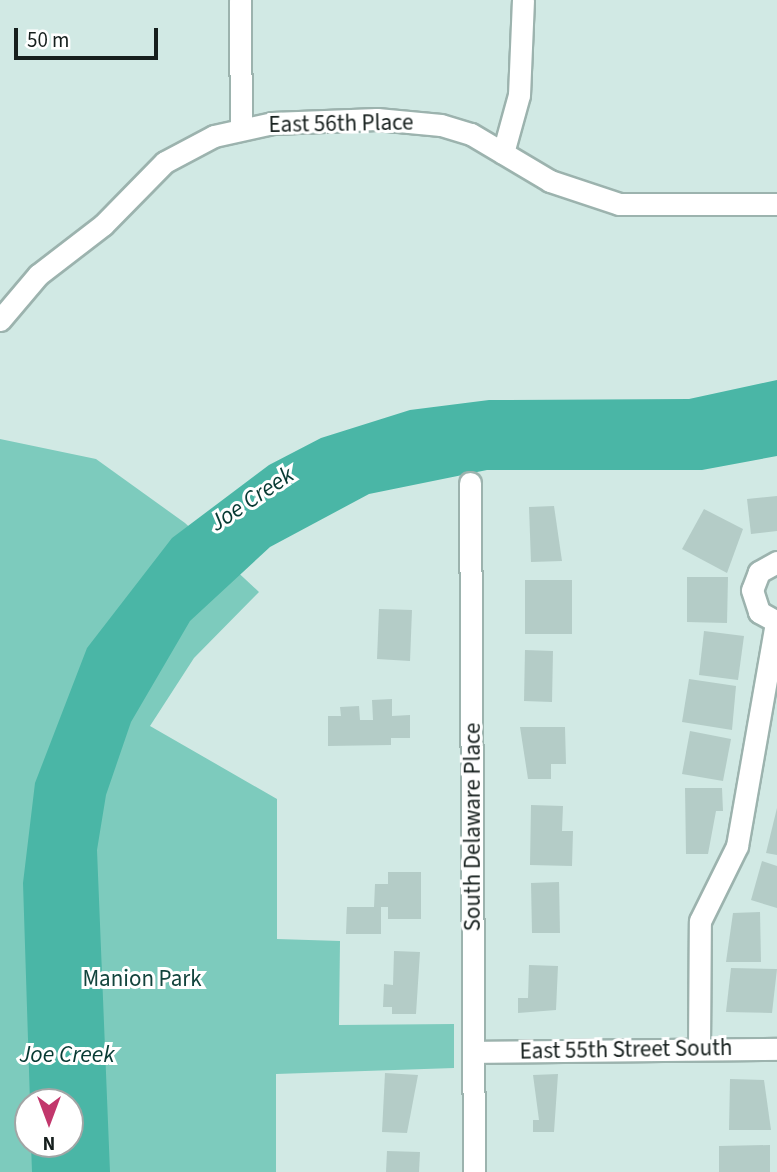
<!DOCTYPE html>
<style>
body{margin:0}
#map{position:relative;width:777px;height:1172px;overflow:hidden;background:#d1e9e4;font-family:"Source Sans 3",sans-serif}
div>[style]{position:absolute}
.green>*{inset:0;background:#7dcbbd}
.water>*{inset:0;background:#4ab6a6}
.building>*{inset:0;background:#b4ccc7}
.roads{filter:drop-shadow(2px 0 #9cb3ae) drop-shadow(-2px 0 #9cb3ae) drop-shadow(0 2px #9cb3ae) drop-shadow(0 -2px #9cb3ae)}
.minor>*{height:21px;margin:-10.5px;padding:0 10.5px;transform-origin:10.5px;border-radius:10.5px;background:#fff}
span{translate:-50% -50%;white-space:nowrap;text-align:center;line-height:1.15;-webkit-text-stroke:6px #fff;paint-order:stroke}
.street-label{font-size:23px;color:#161f1d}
.park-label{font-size:23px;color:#13443d}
.water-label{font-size:24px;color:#073a33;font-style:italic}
.north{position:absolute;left:14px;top:1088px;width:70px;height:70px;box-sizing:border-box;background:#fff;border:2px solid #a2a5a5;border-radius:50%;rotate:180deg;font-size:19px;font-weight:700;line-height:28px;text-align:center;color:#161f1d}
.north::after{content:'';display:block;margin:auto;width:24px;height:32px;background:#c2376c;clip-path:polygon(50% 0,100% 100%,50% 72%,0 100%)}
.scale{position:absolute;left:14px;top:28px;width:144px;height:32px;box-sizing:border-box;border:4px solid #161f1d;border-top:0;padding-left:9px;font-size:21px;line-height:24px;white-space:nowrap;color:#161f1d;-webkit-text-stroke:5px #fff;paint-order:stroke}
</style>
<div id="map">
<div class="green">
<i style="clip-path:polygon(evenodd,0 439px,96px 459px,185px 523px,259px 592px,194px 658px,150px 726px,277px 799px,277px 939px,340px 941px,339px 1025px,454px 1024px,454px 1068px,276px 1074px,276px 1172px,0 1172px,0 439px,28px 1102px,70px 1102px,70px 1144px,28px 1144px,28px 1102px)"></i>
</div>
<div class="water">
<i style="clip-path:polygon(777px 380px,777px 456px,702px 470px,487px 470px,369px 494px,270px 547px,190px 621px,131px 722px,106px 795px,97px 850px,110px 1172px,32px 1172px,31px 1144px,70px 1144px,70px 1102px,30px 1102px,23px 883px,35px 783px,87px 648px,172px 538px,269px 465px,321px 438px,410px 410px,489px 400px,689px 399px)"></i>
</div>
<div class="building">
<i style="clip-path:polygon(777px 496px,777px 531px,751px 534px,747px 499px)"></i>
<i style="clip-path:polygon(554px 506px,562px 561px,531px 562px,529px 507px)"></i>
<i style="clip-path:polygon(704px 509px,743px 529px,727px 573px,682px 549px)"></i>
<i style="clip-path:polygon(687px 577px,728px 577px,727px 623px,687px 622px)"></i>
<i style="clip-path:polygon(525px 580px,572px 580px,572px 634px,525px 634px)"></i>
<i style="clip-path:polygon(379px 609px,412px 610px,410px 661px,377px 659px)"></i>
<i style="clip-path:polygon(704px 631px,744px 636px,738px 680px,699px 675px)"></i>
<i style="clip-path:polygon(525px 650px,553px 651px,552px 702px,524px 701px)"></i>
<i style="clip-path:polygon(689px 679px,736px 686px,732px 730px,682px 722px)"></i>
<i style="clip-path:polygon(392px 699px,392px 716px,410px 715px,410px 738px,391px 738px,391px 745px,328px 746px,328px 716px,341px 716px,340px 707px,359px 706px,360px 720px,373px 720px,372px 700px)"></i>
<i style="clip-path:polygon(520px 727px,565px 727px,566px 764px,551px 764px,551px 779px,528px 779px)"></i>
<i style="clip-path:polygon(690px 731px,731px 739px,723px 781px,682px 774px)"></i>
<i style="clip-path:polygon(685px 788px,722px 788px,723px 811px,716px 811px,708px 854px,686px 854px)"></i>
<i style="clip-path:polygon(531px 805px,563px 806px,562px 831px,573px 831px,572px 866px,530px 865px)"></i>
<i style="clip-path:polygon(777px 808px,777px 855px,766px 853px)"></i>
<i style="clip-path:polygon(762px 861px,777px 866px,777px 908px,751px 900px)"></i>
<i style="clip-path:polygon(388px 872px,421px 872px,421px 919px,388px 919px,388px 907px,381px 907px,381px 934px,346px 934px,347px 907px,374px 907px,375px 884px,388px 884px)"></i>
<i style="clip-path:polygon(559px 882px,560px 933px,532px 933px,531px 883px)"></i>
<i style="clip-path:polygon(760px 912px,761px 962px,726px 962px,733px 913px)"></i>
<i style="clip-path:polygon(394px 951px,420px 952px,416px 1014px,392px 1014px,392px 1007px,383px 1007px,384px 984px,393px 985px)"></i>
<i style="clip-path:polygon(529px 965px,558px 966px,556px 1010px,518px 1013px,518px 998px,528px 998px)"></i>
<i style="clip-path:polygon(731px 968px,777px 969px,772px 1013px,726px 1012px)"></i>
<i style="clip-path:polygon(385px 1073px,418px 1075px,407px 1133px,382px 1132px)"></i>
<i style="clip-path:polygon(558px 1074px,554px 1132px,533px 1132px,533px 1120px,539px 1120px,533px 1075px)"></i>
<i style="clip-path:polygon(730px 1079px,764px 1080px,771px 1130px,729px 1130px)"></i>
<i style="clip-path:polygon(770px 1145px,770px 1172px,719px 1172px,719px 1146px)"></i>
<i style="clip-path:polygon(387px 1151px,420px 1152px,419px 1172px,386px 1172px)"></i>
</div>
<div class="roads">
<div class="minor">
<i style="left:240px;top:0;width:128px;rotate:89.6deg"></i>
<i style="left:503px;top:153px;width:60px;rotate:-74.6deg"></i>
<i style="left:519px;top:95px;width:95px;rotate:-87.6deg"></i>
<i style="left:0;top:320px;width:59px;rotate:-49.8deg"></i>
<i style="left:38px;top:275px;width:82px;rotate:-37.6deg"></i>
<i style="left:103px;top:225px;width:88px;rotate:-45.5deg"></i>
<i style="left:165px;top:162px;width:55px;rotate:-28deg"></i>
<i style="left:214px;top:136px;width:59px;rotate:-12.6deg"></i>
<i style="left:272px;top:123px;width:105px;rotate:-2.2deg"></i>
<i style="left:377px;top:119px;width:64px;rotate:5.4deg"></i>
<i style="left:441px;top:125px;width:31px;rotate:17deg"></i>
<i style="left:471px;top:134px;width:92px;rotate:30.7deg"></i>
<i style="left:550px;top:181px;width:73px;rotate:18.4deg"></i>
<i style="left:619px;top:204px;width:158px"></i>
<i style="left:470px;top:483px;width:689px;rotate:89.67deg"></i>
<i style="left:777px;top:562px;width:21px;rotate:151deg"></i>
<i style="left:759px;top:572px;width:19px;rotate:111deg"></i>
<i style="left:752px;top:590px;width:23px;rotate:72deg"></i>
<i style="left:759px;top:612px;width:21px;rotate:29deg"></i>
<i style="left:699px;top:1049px;width:128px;rotate:-89.6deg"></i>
<i style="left:700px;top:921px;width:84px;rotate:-63.7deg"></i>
<i style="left:737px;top:846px;width:227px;rotate:-80.1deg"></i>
<i style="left:474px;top:1052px;width:303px;rotate:-0.6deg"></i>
</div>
</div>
<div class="street-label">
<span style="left:341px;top:124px;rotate:-1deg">East 56th Place</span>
<span style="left:473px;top:827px;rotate:-90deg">South Delaware Place</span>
<span style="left:626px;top:1050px;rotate:-1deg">East 55th Street South</span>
</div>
<div class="park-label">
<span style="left:142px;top:979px">Manion Park</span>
</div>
<div class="water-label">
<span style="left:252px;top:499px;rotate:-34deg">Joe Creek</span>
<span style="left:67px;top:1055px">Joe Creek</span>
</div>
<div class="north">N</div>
<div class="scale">50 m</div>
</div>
